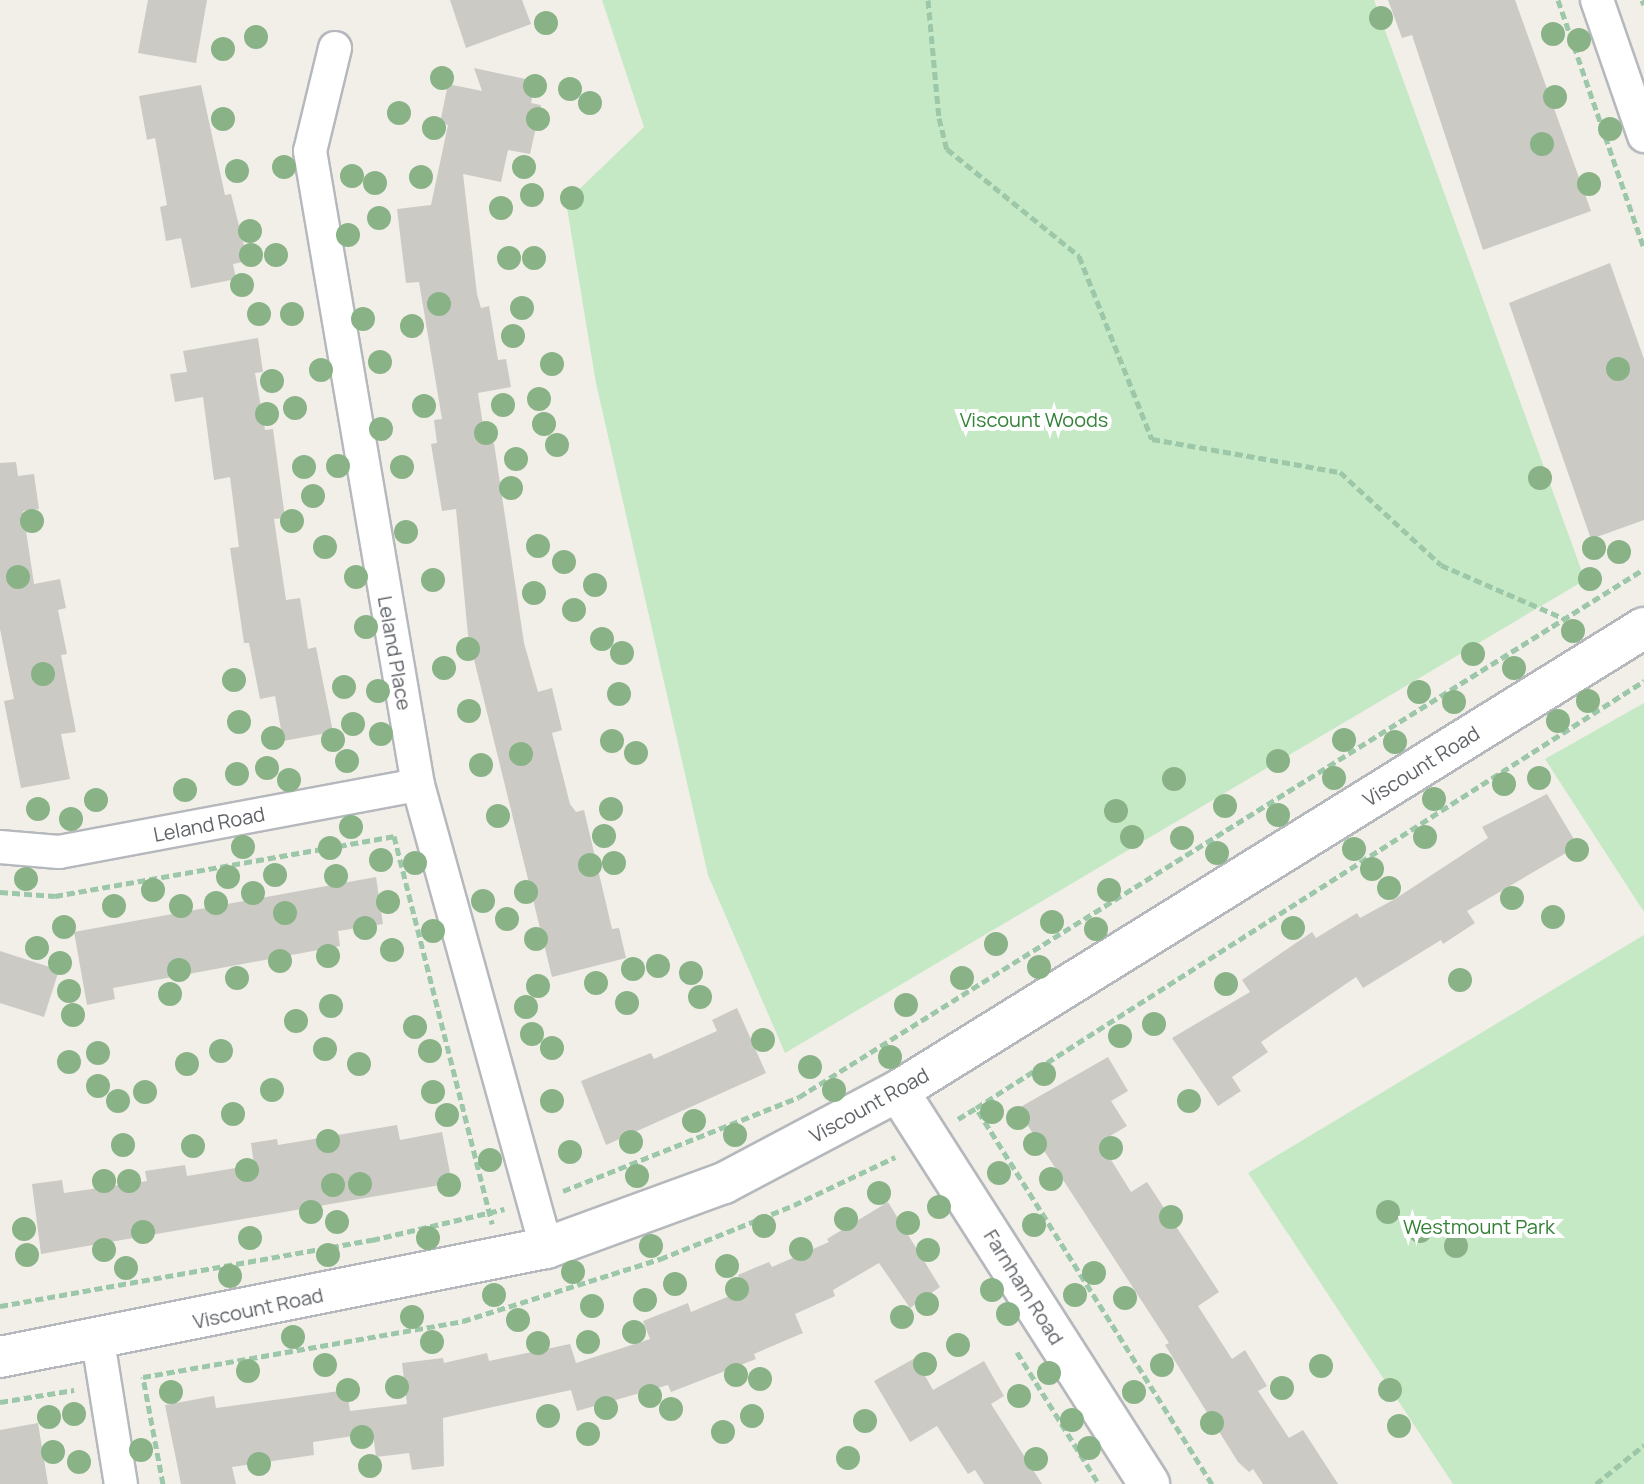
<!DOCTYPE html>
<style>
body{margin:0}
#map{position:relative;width:1644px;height:1484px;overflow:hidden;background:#f1efe8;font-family:Manrope,sans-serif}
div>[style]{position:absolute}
.green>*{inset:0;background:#c5e8c5}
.building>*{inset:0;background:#cccac5}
.path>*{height:5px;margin-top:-2.5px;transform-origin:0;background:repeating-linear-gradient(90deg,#9cc7a9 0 8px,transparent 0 12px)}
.roads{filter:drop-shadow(2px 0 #b5b8bc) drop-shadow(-2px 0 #b5b8bc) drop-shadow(0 2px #b5b8bc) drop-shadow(0 -2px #b5b8bc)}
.minor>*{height:32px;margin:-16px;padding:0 16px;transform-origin:16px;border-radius:16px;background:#fff}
.tertiary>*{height:40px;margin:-20px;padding:0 20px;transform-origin:20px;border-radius:20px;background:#fff}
.trees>*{width:24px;height:24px;margin:-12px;border-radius:50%;background:#89b387}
span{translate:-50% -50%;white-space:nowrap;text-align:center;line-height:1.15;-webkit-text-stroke:8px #fff;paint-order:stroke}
.park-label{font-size:20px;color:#348238}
.street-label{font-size:20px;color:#5f6368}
</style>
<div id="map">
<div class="green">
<i style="clip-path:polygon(602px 0,1374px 0,1585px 580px,785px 1053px,708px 875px,596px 383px,566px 202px,644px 127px)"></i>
<i style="clip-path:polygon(1644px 703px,1644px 912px,1545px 759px)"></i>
<i style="clip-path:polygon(1644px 935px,1644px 1484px,1453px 1484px,1248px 1173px)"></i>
</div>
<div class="building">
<i style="clip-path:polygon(148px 0,207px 0,196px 63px,138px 53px)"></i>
<i style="clip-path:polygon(450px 0,522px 0,531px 24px,466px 48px)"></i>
<i style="clip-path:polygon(1388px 0,1515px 0,1591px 211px,1483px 250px,1412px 35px,1402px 38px)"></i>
<i style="clip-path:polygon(474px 68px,535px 81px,531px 103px,541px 105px,530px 154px,508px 150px,501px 182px,463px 174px,477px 294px,481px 308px,489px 306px,498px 360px,506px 359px,511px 387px,478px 393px,486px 444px,494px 443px,524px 643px,538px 692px,552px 688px,562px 730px,552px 733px,570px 804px,576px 812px,584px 810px,612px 929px,619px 928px,626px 958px,552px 977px,468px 635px,456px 509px,442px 511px,431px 444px,437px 443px,434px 420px,442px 419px,419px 282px,406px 283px,397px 209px,431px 205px,448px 125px,440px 123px,448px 84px,482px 91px)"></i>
<i style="clip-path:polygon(201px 85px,225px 195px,231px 194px,248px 261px,233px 264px,236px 279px,191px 288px,181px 238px,166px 241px,160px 207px,167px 205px,155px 138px,147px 140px,139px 96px)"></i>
<i style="clip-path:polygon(1610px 263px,1644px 359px,1644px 520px,1591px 539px,1509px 303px)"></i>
<i style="clip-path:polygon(258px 338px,263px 372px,255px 373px,265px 430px,273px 429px,285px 518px,274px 519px,286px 600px,300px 598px,308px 649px,316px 647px,333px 732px,283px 741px,275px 696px,260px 699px,249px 643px,244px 643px,230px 548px,239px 547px,230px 477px,214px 480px,203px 397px,175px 402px,170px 374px,187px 372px,183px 351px)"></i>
<i style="clip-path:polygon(16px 462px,18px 476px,34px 474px,39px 509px,23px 511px,34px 584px,60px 579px,66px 608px,58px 610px,67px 654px,61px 655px,76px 732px,61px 734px,70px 779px,21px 788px,4px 701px,14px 699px,0 629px,0 463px)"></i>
<i style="clip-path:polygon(1547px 794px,1578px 846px,1467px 911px,1475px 923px,1443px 944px,1441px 940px,1363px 988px,1356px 977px,1261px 1042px,1268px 1052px,1232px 1077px,1241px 1091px,1218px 1106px,1172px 1038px,1250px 992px,1242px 980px,1312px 932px,1316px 938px,1357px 913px,1360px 918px,1395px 899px,1488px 838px,1482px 827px)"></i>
<i style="clip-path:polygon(376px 877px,383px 924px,338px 931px,340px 946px,113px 988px,115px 999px,87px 1005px,74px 932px)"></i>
<i style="clip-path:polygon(0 951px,59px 970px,44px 1017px,0 1003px)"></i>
<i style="clip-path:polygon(737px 1008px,766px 1073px,606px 1145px,581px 1081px,651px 1053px,654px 1059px,717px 1031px,712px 1020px)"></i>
<i style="clip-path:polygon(1108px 1057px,1128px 1091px,1111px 1101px,1127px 1126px,1100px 1142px,1131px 1192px,1147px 1182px,1219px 1292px,1198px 1306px,1232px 1359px,1245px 1350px,1267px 1386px,1258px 1391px,1289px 1438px,1303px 1430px,1338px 1484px,1263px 1484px,1253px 1469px,1249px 1472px,1238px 1462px,1165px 1345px,1169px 1343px,1017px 1109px)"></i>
<i style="clip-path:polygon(397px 1125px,400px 1140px,442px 1132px,452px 1183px,41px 1254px,32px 1184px,62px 1180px,64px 1193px,147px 1181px,145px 1171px,185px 1165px,187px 1176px,254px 1165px,251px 1143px,277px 1139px,278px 1145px)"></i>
<i style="clip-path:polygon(888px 1202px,940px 1287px,910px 1308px,879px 1263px,833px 1290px,835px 1296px,795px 1314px,803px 1333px,754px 1354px,756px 1359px,671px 1392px,668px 1385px,577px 1411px,571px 1390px,443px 1418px,444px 1466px,412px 1470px,409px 1453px,376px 1457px,373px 1433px,313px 1442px,314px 1455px,232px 1467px,236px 1484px,181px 1484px,165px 1405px,214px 1396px,216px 1408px,347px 1390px,350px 1411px,407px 1404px,402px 1363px,443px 1358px,444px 1363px,487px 1353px,489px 1361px,570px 1344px,576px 1363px,650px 1339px,643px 1321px,688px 1303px,691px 1312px,744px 1290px,738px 1275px,769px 1262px,772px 1267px,829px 1242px,827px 1239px)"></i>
<i style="clip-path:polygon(915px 1358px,933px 1390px,984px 1361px,1004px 1396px,991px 1404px,1042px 1484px,984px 1484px,975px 1470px,968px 1474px,937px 1426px,910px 1442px,874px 1381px)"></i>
<i style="clip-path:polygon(38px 1423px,48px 1484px,0 1484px,0 1430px)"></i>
</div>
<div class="path">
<i style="left:928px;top:0;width:119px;rotate:84.7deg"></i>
<i style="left:939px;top:118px;width:32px;rotate:76deg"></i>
<i style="left:947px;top:149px;width:170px;rotate:39deg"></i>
<i style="left:1079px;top:256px;width:197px;rotate:68.3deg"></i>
<i style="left:1152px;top:439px;width:191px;rotate:10deg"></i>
<i style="left:1340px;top:472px;width:137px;rotate:42.6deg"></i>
<i style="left:1441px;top:565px;width:133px;rotate:23.5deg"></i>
<i style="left:1558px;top:0;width:263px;rotate:70.9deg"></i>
<i style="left:1642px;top:0;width:5px;rotate:68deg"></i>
<i style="left:0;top:892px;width:55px;rotate:4.2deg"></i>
<i style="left:55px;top:896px;width:344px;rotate:-10deg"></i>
<i style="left:394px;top:836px;width:400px;rotate:75.8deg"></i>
<i style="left:958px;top:1119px;width:21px;rotate:-31deg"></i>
<i style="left:563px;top:1191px;width:254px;rotate:-21.7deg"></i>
<i style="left:799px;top:1097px;width:996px;rotate:-32deg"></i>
<i style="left:0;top:1306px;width:378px;rotate:-10.1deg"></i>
<i style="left:372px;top:1240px;width:136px;rotate:-13.2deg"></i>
<i style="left:1017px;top:1352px;width:155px;rotate:58.2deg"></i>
<i style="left:0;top:1402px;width:75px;rotate:-9.2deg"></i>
<i style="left:163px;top:1484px;width:109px;rotate:-100.6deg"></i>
<i style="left:143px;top:1377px;width:325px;rotate:-9.9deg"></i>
<i style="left:463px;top:1321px;width:207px;rotate:-17.5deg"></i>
<i style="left:660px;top:1259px;width:144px;rotate:-21.9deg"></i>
<i style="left:794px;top:1205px;width:112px;rotate:-25.4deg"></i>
<i style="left:1212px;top:1484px;width:444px;rotate:-122.1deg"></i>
<i style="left:976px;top:1108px;width:793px;rotate:-32.59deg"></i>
<i style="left:1596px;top:1484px;width:62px;rotate:-39.1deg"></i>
</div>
<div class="roads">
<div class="minor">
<i style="left:1597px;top:0;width:144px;rotate:70.9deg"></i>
<i style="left:335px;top:48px;width:106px;rotate:103.6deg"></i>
<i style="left:310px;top:151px;width:643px;rotate:80.33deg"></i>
<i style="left:418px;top:785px;width:480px;rotate:74.5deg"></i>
<i style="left:0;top:847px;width:59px;rotate:4.8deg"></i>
<i style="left:59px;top:852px;width:365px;rotate:-10.6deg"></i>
<i style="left:98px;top:1341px;width:145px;rotate:80.9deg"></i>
</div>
<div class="tertiary">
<i style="left:898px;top:1091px;width:466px;rotate:57.4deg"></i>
<i style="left:0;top:1357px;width:557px;rotate:-11.29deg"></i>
<i style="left:546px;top:1248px;width:189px;rotate:-20.1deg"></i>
<i style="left:724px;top:1183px;width:197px;rotate:-27.9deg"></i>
<i style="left:898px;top:1091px;width:878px;rotate:-31.83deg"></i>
</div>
</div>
<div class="trees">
<i style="left:1381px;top:18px"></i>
<i style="left:546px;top:23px"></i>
<i style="left:1553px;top:34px"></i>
<i style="left:256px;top:37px"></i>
<i style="left:1579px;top:40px"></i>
<i style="left:223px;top:49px"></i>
<i style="left:442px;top:78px"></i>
<i style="left:535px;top:86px"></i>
<i style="left:570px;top:89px"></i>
<i style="left:1555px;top:97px"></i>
<i style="left:590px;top:103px"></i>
<i style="left:399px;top:113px"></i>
<i style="left:223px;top:119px"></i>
<i style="left:538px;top:119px"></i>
<i style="left:434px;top:128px"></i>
<i style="left:1610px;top:129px"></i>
<i style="left:1542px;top:144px"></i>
<i style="left:284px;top:167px"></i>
<i style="left:524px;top:167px"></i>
<i style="left:237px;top:171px"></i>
<i style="left:352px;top:176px"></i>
<i style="left:421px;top:177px"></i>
<i style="left:375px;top:183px"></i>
<i style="left:1589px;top:184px"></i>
<i style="left:532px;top:195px"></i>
<i style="left:572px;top:198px"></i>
<i style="left:501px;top:208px"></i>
<i style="left:379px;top:218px"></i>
<i style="left:250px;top:231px"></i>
<i style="left:348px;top:235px"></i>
<i style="left:251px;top:255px"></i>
<i style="left:276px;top:255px"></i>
<i style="left:509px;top:258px"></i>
<i style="left:534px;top:258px"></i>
<i style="left:242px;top:285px"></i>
<i style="left:439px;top:304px"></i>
<i style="left:522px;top:308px"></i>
<i style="left:259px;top:314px"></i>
<i style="left:292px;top:314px"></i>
<i style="left:363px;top:319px"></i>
<i style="left:412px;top:326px"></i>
<i style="left:513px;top:336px"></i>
<i style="left:380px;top:362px"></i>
<i style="left:552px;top:364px"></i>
<i style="left:1618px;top:369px"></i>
<i style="left:321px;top:370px"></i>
<i style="left:272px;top:381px"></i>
<i style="left:539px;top:399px"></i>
<i style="left:503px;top:405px"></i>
<i style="left:424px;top:406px"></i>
<i style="left:295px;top:408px"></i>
<i style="left:267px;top:414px"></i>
<i style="left:544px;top:424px"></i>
<i style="left:381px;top:429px"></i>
<i style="left:486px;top:433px"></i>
<i style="left:557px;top:445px"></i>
<i style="left:516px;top:459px"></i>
<i style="left:338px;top:466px"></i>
<i style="left:304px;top:467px"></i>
<i style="left:402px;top:467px"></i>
<i style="left:1540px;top:478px"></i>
<i style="left:511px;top:488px"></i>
<i style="left:313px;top:496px"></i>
<i style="left:32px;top:521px"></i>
<i style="left:292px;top:521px"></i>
<i style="left:406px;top:532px"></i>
<i style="left:538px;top:546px"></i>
<i style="left:325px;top:547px"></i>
<i style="left:1594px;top:548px"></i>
<i style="left:1619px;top:552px"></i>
<i style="left:564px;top:562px"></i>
<i style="left:18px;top:577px"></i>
<i style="left:356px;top:577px"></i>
<i style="left:1590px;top:579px"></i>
<i style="left:433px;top:580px"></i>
<i style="left:595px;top:585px"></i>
<i style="left:534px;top:593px"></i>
<i style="left:574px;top:610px"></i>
<i style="left:366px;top:627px"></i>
<i style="left:1573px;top:631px"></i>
<i style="left:602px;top:639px"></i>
<i style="left:468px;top:649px"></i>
<i style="left:622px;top:653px"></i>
<i style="left:1473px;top:654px"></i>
<i style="left:444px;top:668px"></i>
<i style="left:1514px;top:668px"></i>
<i style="left:43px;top:674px"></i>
<i style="left:234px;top:680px"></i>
<i style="left:344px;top:687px"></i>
<i style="left:378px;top:691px"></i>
<i style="left:1419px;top:692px"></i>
<i style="left:619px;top:694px"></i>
<i style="left:1588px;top:701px"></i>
<i style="left:1454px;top:702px"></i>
<i style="left:469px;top:711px"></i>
<i style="left:1558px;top:721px"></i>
<i style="left:239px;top:722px"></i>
<i style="left:353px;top:724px"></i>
<i style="left:381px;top:734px"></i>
<i style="left:273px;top:738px"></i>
<i style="left:333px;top:740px"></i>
<i style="left:1344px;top:740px"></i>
<i style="left:612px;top:741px"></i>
<i style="left:1395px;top:742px"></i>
<i style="left:636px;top:753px"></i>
<i style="left:521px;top:754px"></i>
<i style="left:347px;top:761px"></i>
<i style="left:1278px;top:761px"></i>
<i style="left:481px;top:765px"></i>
<i style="left:267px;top:768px"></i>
<i style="left:237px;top:774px"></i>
<i style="left:1334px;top:778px"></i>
<i style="left:1539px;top:778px"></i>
<i style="left:1174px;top:779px"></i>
<i style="left:289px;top:780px"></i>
<i style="left:1504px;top:784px"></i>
<i style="left:185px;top:790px"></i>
<i style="left:1434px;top:799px"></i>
<i style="left:96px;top:800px"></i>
<i style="left:1225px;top:806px"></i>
<i style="left:38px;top:809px"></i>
<i style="left:611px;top:809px"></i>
<i style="left:1116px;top:811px"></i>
<i style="left:1278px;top:815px"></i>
<i style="left:498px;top:816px"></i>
<i style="left:71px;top:819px"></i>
<i style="left:351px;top:827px"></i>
<i style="left:604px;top:836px"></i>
<i style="left:1132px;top:837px"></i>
<i style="left:1425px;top:837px"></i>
<i style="left:1182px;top:838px"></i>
<i style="left:243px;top:847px"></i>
<i style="left:330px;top:848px"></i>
<i style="left:1354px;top:849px"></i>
<i style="left:1577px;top:850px"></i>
<i style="left:1217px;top:853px"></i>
<i style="left:381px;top:860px"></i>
<i style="left:415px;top:863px"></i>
<i style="left:614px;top:863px"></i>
<i style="left:590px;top:865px"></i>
<i style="left:1372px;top:869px"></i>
<i style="left:275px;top:875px"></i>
<i style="left:336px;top:876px"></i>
<i style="left:228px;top:877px"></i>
<i style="left:26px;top:879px"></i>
<i style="left:1389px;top:888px"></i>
<i style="left:153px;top:890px"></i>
<i style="left:1109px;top:890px"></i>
<i style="left:526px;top:892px"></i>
<i style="left:253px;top:893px"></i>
<i style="left:1512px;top:898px"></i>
<i style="left:483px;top:901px"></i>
<i style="left:388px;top:902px"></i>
<i style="left:216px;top:903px"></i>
<i style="left:114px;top:906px"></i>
<i style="left:181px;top:906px"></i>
<i style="left:285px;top:913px"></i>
<i style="left:1553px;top:917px"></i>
<i style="left:507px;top:919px"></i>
<i style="left:1052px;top:922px"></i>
<i style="left:64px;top:927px"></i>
<i style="left:365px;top:928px"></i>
<i style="left:1293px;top:928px"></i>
<i style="left:1096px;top:929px"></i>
<i style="left:433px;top:931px"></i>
<i style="left:536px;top:939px"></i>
<i style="left:996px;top:944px"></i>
<i style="left:37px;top:948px"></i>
<i style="left:392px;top:950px"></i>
<i style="left:328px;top:956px"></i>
<i style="left:280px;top:961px"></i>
<i style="left:60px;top:963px"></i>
<i style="left:658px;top:966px"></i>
<i style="left:1039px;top:967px"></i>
<i style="left:633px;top:969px"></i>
<i style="left:179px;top:970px"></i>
<i style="left:691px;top:973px"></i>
<i style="left:237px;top:978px"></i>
<i style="left:962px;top:978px"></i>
<i style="left:1460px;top:980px"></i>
<i style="left:596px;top:983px"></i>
<i style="left:1226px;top:984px"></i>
<i style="left:538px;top:986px"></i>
<i style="left:69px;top:991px"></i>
<i style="left:170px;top:994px"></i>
<i style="left:700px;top:997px"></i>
<i style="left:627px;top:1003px"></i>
<i style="left:906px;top:1005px"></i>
<i style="left:331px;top:1006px"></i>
<i style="left:526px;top:1007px"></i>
<i style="left:73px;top:1015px"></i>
<i style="left:296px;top:1021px"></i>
<i style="left:1154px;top:1024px"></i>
<i style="left:415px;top:1027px"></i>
<i style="left:532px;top:1034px"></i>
<i style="left:1120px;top:1036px"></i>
<i style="left:763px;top:1040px"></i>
<i style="left:552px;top:1048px"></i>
<i style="left:325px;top:1049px"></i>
<i style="left:221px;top:1051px"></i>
<i style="left:430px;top:1051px"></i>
<i style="left:98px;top:1053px"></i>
<i style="left:890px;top:1057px"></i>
<i style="left:69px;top:1062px"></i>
<i style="left:187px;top:1064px"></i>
<i style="left:359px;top:1064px"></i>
<i style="left:810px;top:1067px"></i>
<i style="left:1044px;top:1074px"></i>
<i style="left:98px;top:1086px"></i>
<i style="left:272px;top:1090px"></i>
<i style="left:834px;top:1090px"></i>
<i style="left:145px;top:1092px"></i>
<i style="left:433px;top:1092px"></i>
<i style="left:118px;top:1101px"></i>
<i style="left:552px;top:1101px"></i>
<i style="left:1189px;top:1101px"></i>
<i style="left:992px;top:1112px"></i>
<i style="left:233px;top:1114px"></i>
<i style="left:447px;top:1115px"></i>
<i style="left:1018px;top:1118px"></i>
<i style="left:694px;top:1121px"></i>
<i style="left:735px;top:1135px"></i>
<i style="left:328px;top:1141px"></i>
<i style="left:631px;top:1142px"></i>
<i style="left:1035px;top:1144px"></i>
<i style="left:123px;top:1145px"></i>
<i style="left:193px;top:1146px"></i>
<i style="left:1111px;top:1148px"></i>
<i style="left:570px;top:1152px"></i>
<i style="left:490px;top:1160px"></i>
<i style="left:247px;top:1170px"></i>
<i style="left:999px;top:1173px"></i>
<i style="left:637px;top:1176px"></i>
<i style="left:1051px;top:1179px"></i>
<i style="left:104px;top:1181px"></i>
<i style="left:129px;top:1181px"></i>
<i style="left:360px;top:1184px"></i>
<i style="left:333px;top:1185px"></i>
<i style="left:449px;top:1185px"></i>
<i style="left:879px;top:1193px"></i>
<i style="left:939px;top:1207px"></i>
<i style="left:311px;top:1212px"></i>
<i style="left:1388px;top:1212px"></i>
<i style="left:1171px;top:1217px"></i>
<i style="left:846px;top:1219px"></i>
<i style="left:337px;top:1222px"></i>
<i style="left:908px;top:1223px"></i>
<i style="left:1034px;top:1225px"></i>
<i style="left:764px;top:1226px"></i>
<i style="left:24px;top:1229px"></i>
<i style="left:1420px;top:1231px"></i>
<i style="left:143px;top:1232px"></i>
<i style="left:250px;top:1238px"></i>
<i style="left:428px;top:1238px"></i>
<i style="left:651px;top:1246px"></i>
<i style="left:1456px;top:1246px"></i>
<i style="left:801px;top:1249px"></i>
<i style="left:104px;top:1250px"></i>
<i style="left:928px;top:1250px"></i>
<i style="left:27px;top:1255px"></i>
<i style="left:328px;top:1255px"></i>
<i style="left:727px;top:1266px"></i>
<i style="left:126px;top:1268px"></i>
<i style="left:573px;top:1272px"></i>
<i style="left:1094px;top:1273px"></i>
<i style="left:230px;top:1276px"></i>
<i style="left:675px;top:1284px"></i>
<i style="left:737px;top:1289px"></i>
<i style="left:992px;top:1290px"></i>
<i style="left:494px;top:1295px"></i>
<i style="left:1075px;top:1295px"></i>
<i style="left:1125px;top:1298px"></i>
<i style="left:645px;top:1300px"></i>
<i style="left:927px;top:1304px"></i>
<i style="left:592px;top:1306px"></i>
<i style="left:1008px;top:1314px"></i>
<i style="left:412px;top:1317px"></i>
<i style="left:902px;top:1317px"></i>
<i style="left:518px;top:1320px"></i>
<i style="left:634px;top:1332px"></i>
<i style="left:293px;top:1337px"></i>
<i style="left:432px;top:1342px"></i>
<i style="left:588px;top:1342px"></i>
<i style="left:538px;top:1343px"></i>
<i style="left:958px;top:1345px"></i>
<i style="left:925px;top:1364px"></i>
<i style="left:325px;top:1365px"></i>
<i style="left:1162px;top:1365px"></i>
<i style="left:1321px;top:1366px"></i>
<i style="left:248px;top:1371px"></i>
<i style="left:1049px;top:1373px"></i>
<i style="left:736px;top:1375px"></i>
<i style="left:760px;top:1379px"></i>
<i style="left:397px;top:1387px"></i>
<i style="left:1282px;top:1388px"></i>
<i style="left:348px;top:1390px"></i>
<i style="left:1390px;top:1390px"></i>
<i style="left:171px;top:1392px"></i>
<i style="left:1134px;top:1392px"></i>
<i style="left:650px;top:1396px"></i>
<i style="left:1019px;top:1396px"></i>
<i style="left:606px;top:1408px"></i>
<i style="left:671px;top:1409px"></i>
<i style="left:74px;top:1414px"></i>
<i style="left:548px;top:1416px"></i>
<i style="left:752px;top:1416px"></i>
<i style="left:49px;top:1417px"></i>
<i style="left:1072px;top:1420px"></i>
<i style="left:865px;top:1421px"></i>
<i style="left:1212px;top:1423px"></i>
<i style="left:1399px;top:1426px"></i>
<i style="left:723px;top:1432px"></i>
<i style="left:588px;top:1434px"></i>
<i style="left:362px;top:1437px"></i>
<i style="left:1089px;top:1448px"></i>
<i style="left:141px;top:1450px"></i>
<i style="left:53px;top:1452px"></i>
<i style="left:848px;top:1458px"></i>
<i style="left:1036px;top:1459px"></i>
<i style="left:79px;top:1462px"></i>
<i style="left:259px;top:1464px"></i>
<i style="left:370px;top:1466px"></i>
</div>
<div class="park-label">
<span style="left:1034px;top:419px">Viscount Woods</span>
<span style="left:1479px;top:1226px">Westmount Park</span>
</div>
<div class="street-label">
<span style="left:395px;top:653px;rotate:80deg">Leland Place</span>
<span style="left:1421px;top:766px;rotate:-32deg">Viscount Road</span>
<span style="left:209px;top:824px;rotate:-11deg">Leland Road</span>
<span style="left:869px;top:1105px;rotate:-29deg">Viscount Road</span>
<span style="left:1024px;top:1287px;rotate:58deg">Farnham Road</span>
<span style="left:258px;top:1308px;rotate:-12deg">Viscount Road</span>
</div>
</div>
